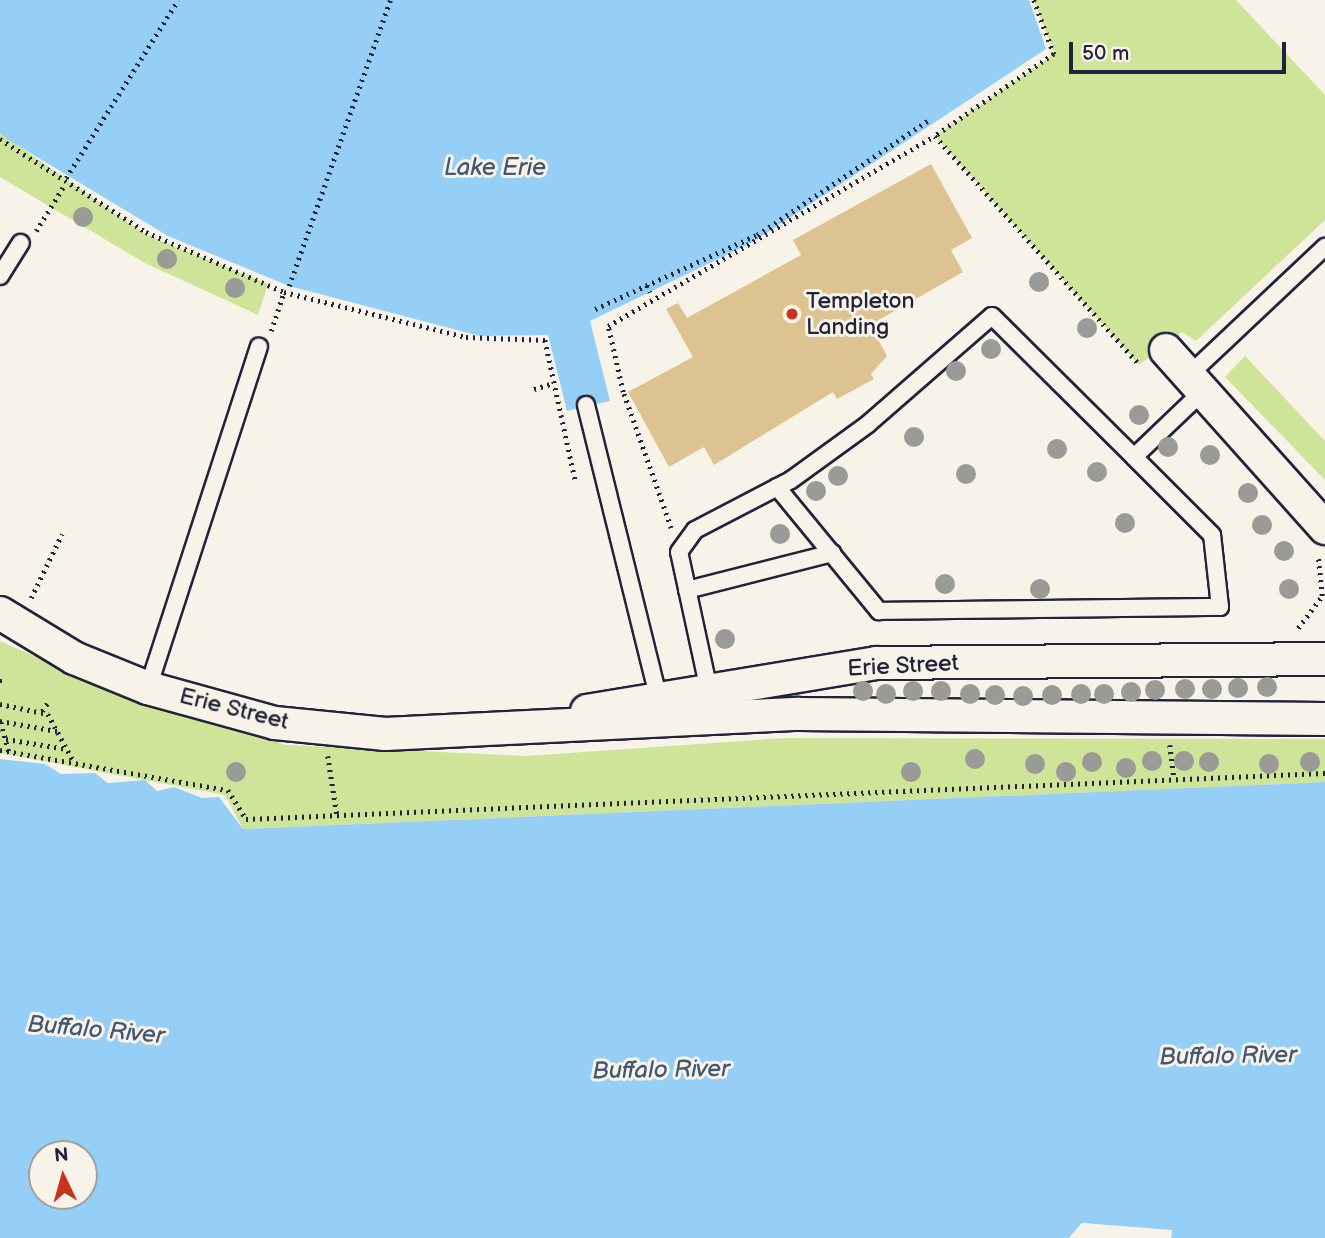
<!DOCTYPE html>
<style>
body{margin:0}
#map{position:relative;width:1325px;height:1238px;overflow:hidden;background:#f7f3e8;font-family:"Balsamiq Sans",sans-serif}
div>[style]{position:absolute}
.green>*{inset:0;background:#cee499}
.water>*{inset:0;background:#95cff5}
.pier>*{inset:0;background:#f7f3e8}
.building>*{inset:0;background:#ddc292}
.path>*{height:4.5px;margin-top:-2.25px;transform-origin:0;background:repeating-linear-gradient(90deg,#22223b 0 2px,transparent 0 7px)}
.roads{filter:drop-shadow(2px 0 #22223b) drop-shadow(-2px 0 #22223b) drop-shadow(0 2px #22223b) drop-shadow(0 -2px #22223b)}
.service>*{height:16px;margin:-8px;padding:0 8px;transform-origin:8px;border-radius:8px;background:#f7f3e8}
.minor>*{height:32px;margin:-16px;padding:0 16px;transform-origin:16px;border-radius:16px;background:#f7f3e8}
.trees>*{width:20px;height:20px;margin:-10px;border-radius:50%;background:#9a9a96}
.dots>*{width:19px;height:19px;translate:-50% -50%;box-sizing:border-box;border:4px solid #f7f3e8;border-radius:50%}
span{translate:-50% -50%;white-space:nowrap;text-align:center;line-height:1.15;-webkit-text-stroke:6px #f7f3e8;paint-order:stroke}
.poi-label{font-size:23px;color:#22223b}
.left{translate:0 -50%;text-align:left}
.street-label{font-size:23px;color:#22223b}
.water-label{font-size:24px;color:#445673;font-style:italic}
.north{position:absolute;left:28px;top:1140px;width:70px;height:70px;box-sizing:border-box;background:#f7f3e8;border:2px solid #a29fa3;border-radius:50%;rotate:355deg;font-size:19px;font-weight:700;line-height:28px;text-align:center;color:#22223b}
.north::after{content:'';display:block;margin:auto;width:24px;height:32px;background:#c8321e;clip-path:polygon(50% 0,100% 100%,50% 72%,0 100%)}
.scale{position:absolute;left:1069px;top:42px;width:217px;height:32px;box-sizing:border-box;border:4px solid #22223b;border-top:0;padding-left:9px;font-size:21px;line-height:24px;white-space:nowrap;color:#22223b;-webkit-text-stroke:5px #f7f3e8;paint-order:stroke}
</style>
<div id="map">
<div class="green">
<i style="clip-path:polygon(1034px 0,1236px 0,1325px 95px,1325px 220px,1196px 341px,1182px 332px,1139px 365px,935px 136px,1054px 54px)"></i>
<i style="clip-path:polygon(0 133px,145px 234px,268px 284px,258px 315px,145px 263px,0 177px)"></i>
<i style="clip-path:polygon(1245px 356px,1325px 441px,1325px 480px,1225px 377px)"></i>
<i style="clip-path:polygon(0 641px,131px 699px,287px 745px,526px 756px,785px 738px,1325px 739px,1325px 782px,243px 829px,225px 795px,0 753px)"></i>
</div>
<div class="water">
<i style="clip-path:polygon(0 0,1029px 0,1046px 49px,753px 242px,590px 321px,610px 401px,567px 411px,548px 335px,480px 336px,289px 286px,168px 236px,7px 139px,0 133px)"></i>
<i style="clip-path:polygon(evenodd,0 759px,45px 764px,61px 774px,95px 773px,108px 783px,145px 780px,157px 791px,174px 787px,202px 798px,219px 797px,243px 829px,1325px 782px,1325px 1238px,1171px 1238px,1172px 1231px,1082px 1223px,1069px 1238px,0 1238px,0 759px,42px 1154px,84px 1154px,84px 1196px,42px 1196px,42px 1154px)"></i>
</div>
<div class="pier">
<i style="clip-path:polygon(1082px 1223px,1172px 1230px,1171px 1238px,1083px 1227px,1069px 1238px)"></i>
</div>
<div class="building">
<i style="clip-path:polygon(931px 164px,972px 238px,951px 250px,963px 272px,870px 325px,887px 356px,871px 374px,874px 379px,837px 399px,833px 392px,714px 465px,704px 447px,669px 467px,628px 392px,693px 357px,666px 309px,678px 303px,687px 318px,801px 255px,793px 240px)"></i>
</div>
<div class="path">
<i style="left:1034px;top:0;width:58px;rotate:69.7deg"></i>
<i style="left:1054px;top:54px;width:145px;rotate:145.4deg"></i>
<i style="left:935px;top:136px;width:305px;rotate:48.2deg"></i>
<i style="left:0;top:139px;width:173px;rotate:32.5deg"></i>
<i style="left:146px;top:232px;width:150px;rotate:23.5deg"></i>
<i style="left:284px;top:292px;width:187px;rotate:13.9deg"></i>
<i style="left:466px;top:337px;width:79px;rotate:2.2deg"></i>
<i style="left:545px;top:340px;width:146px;rotate:77.8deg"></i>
<i style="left:66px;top:178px;width:210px;rotate:-57.8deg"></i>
<i style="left:36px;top:231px;width:55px;rotate:-58.3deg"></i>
<i style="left:647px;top:285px;width:8px;rotate:67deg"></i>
<i style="left:289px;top:286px;width:303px;rotate:-70.5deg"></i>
<i style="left:595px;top:309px;width:178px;rotate:-24.6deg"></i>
<i style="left:757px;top:235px;width:205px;rotate:-33.8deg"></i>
<i style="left:271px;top:331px;width:41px;rotate:-71.6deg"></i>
<i style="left:534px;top:389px;width:21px;rotate:-17deg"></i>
<i style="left:671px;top:528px;width:144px;rotate:-109.4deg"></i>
<i style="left:623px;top:392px;width:68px;rotate:-102.8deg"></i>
<i style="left:608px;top:326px;width:378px;rotate:-30.2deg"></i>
<i style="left:31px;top:598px;width:71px;rotate:-64.2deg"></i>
<i style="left:1298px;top:628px;width:40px;rotate:-53deg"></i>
<i style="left:1322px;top:596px;width:40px;rotate:-95.7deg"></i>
<i style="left:0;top:681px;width:3px"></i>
<i style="left:0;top:704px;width:49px;rotate:11.8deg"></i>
<i style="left:48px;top:714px;width:55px;rotate:61.6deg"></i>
<i style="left:42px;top:711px;width:11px;rotate:-56deg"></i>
<i style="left:0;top:721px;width:58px;rotate:10deg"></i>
<i style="left:1px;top:722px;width:30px;rotate:75deg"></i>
<i style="left:6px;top:739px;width:62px;rotate:9.3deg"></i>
<i style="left:1170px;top:745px;width:34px;rotate:83deg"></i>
<i style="left:0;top:750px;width:231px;rotate:10deg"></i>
<i style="left:228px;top:790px;width:34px;rotate:58deg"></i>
<i style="left:246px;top:819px;width:1080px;rotate:-2.44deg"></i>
<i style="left:328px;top:756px;width:60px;rotate:81.3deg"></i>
</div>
<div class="roads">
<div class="service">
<i style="left:0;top:276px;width:39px;rotate:-58deg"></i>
<i style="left:1189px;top:375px;width:187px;rotate:-43.3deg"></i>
<i style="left:586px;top:405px;width:307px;rotate:76.1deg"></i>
<i style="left:777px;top:487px;width:161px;rotate:50.6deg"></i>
<i style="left:879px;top:611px;width:341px;rotate:-0.7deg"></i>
<i style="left:1220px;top:607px;width:72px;rotate:-96.3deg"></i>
<i style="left:1212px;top:535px;width:110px;rotate:-135deg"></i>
<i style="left:687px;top:590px;width:150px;rotate:-14.3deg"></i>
<i style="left:148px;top:688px;width:359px;rotate:-72deg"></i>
<i style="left:710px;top:695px;width:146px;rotate:-102.2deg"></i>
<i style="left:679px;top:552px;width:27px;rotate:-54deg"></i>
<i style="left:695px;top:530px;width:108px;rotate:-27.5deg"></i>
<i style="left:791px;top:480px;width:95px;rotate:-36deg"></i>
<i style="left:868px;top:424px;width:164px;rotate:-41.1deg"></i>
<i style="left:992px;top:316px;width:200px;rotate:44.8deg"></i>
<i style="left:1134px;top:457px;width:95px;rotate:-43.7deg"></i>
</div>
<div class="minor">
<i style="left:1166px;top:350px;width:239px;rotate:48.2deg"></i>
<i style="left:0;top:613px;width:87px;rotate:31.3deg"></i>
<i style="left:74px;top:658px;width:80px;rotate:22.1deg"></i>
<i style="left:148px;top:688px;width:132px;rotate:15.4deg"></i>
<i style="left:275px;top:723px;width:111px;rotate:5.7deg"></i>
<i style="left:385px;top:734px;width:414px;rotate:-2.8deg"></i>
<i style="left:799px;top:714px;width:526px;rotate:0.54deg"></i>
<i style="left:587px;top:711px;width:293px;rotate:-9.4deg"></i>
<i style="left:876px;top:663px;width:449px;rotate:-0.5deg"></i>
</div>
</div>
<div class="trees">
<i style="left:83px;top:217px"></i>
<i style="left:167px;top:259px"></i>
<i style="left:1039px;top:282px"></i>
<i style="left:235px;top:288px"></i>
<i style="left:1087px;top:328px"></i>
<i style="left:991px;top:349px"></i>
<i style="left:956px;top:371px"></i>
<i style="left:1139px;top:415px"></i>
<i style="left:914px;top:437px"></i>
<i style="left:1168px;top:447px"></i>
<i style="left:1057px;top:449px"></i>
<i style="left:1210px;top:455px"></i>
<i style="left:1097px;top:472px"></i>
<i style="left:966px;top:474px"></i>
<i style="left:838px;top:476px"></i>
<i style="left:816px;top:491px"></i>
<i style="left:1248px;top:493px"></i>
<i style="left:1125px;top:523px"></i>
<i style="left:1262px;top:525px"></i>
<i style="left:780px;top:534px"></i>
<i style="left:1284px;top:551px"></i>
<i style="left:945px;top:584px"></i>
<i style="left:1040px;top:589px"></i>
<i style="left:1289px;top:589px"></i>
<i style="left:725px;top:639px"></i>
<i style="left:1267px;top:687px"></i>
<i style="left:1238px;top:688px"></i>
<i style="left:1185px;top:689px"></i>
<i style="left:1212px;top:689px"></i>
<i style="left:1155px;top:690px"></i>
<i style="left:863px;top:691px"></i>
<i style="left:913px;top:691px"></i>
<i style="left:941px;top:691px"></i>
<i style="left:1131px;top:692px"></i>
<i style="left:886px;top:694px"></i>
<i style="left:970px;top:694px"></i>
<i style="left:1081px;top:694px"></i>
<i style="left:1104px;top:694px"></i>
<i style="left:995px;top:695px"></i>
<i style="left:1052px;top:695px"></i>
<i style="left:1023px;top:696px"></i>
<i style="left:975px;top:759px"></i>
<i style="left:1152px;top:761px"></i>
<i style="left:1184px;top:761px"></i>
<i style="left:1092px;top:762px"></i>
<i style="left:1209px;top:762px"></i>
<i style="left:1310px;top:762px"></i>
<i style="left:1035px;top:764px"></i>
<i style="left:1269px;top:764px"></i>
<i style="left:1126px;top:768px"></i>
<i style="left:236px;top:772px"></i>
<i style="left:911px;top:772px"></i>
<i style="left:1066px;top:772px"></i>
</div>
<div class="dots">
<i style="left:792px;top:314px;background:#c8321e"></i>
</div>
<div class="poi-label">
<span class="left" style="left:806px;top:314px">Templeton<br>Landing</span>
</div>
<div class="street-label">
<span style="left:903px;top:666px;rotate:-3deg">Erie Street</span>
<span style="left:234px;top:709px;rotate:14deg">Erie Street</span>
</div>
<div class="water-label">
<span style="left:495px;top:168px">Lake Erie</span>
<span style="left:96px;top:1030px;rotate:5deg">Buffalo River</span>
<span style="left:1228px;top:1056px;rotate:-1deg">Buffalo River</span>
<span style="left:661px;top:1070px;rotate:-1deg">Buffalo River</span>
</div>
<div class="north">N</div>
<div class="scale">50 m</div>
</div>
